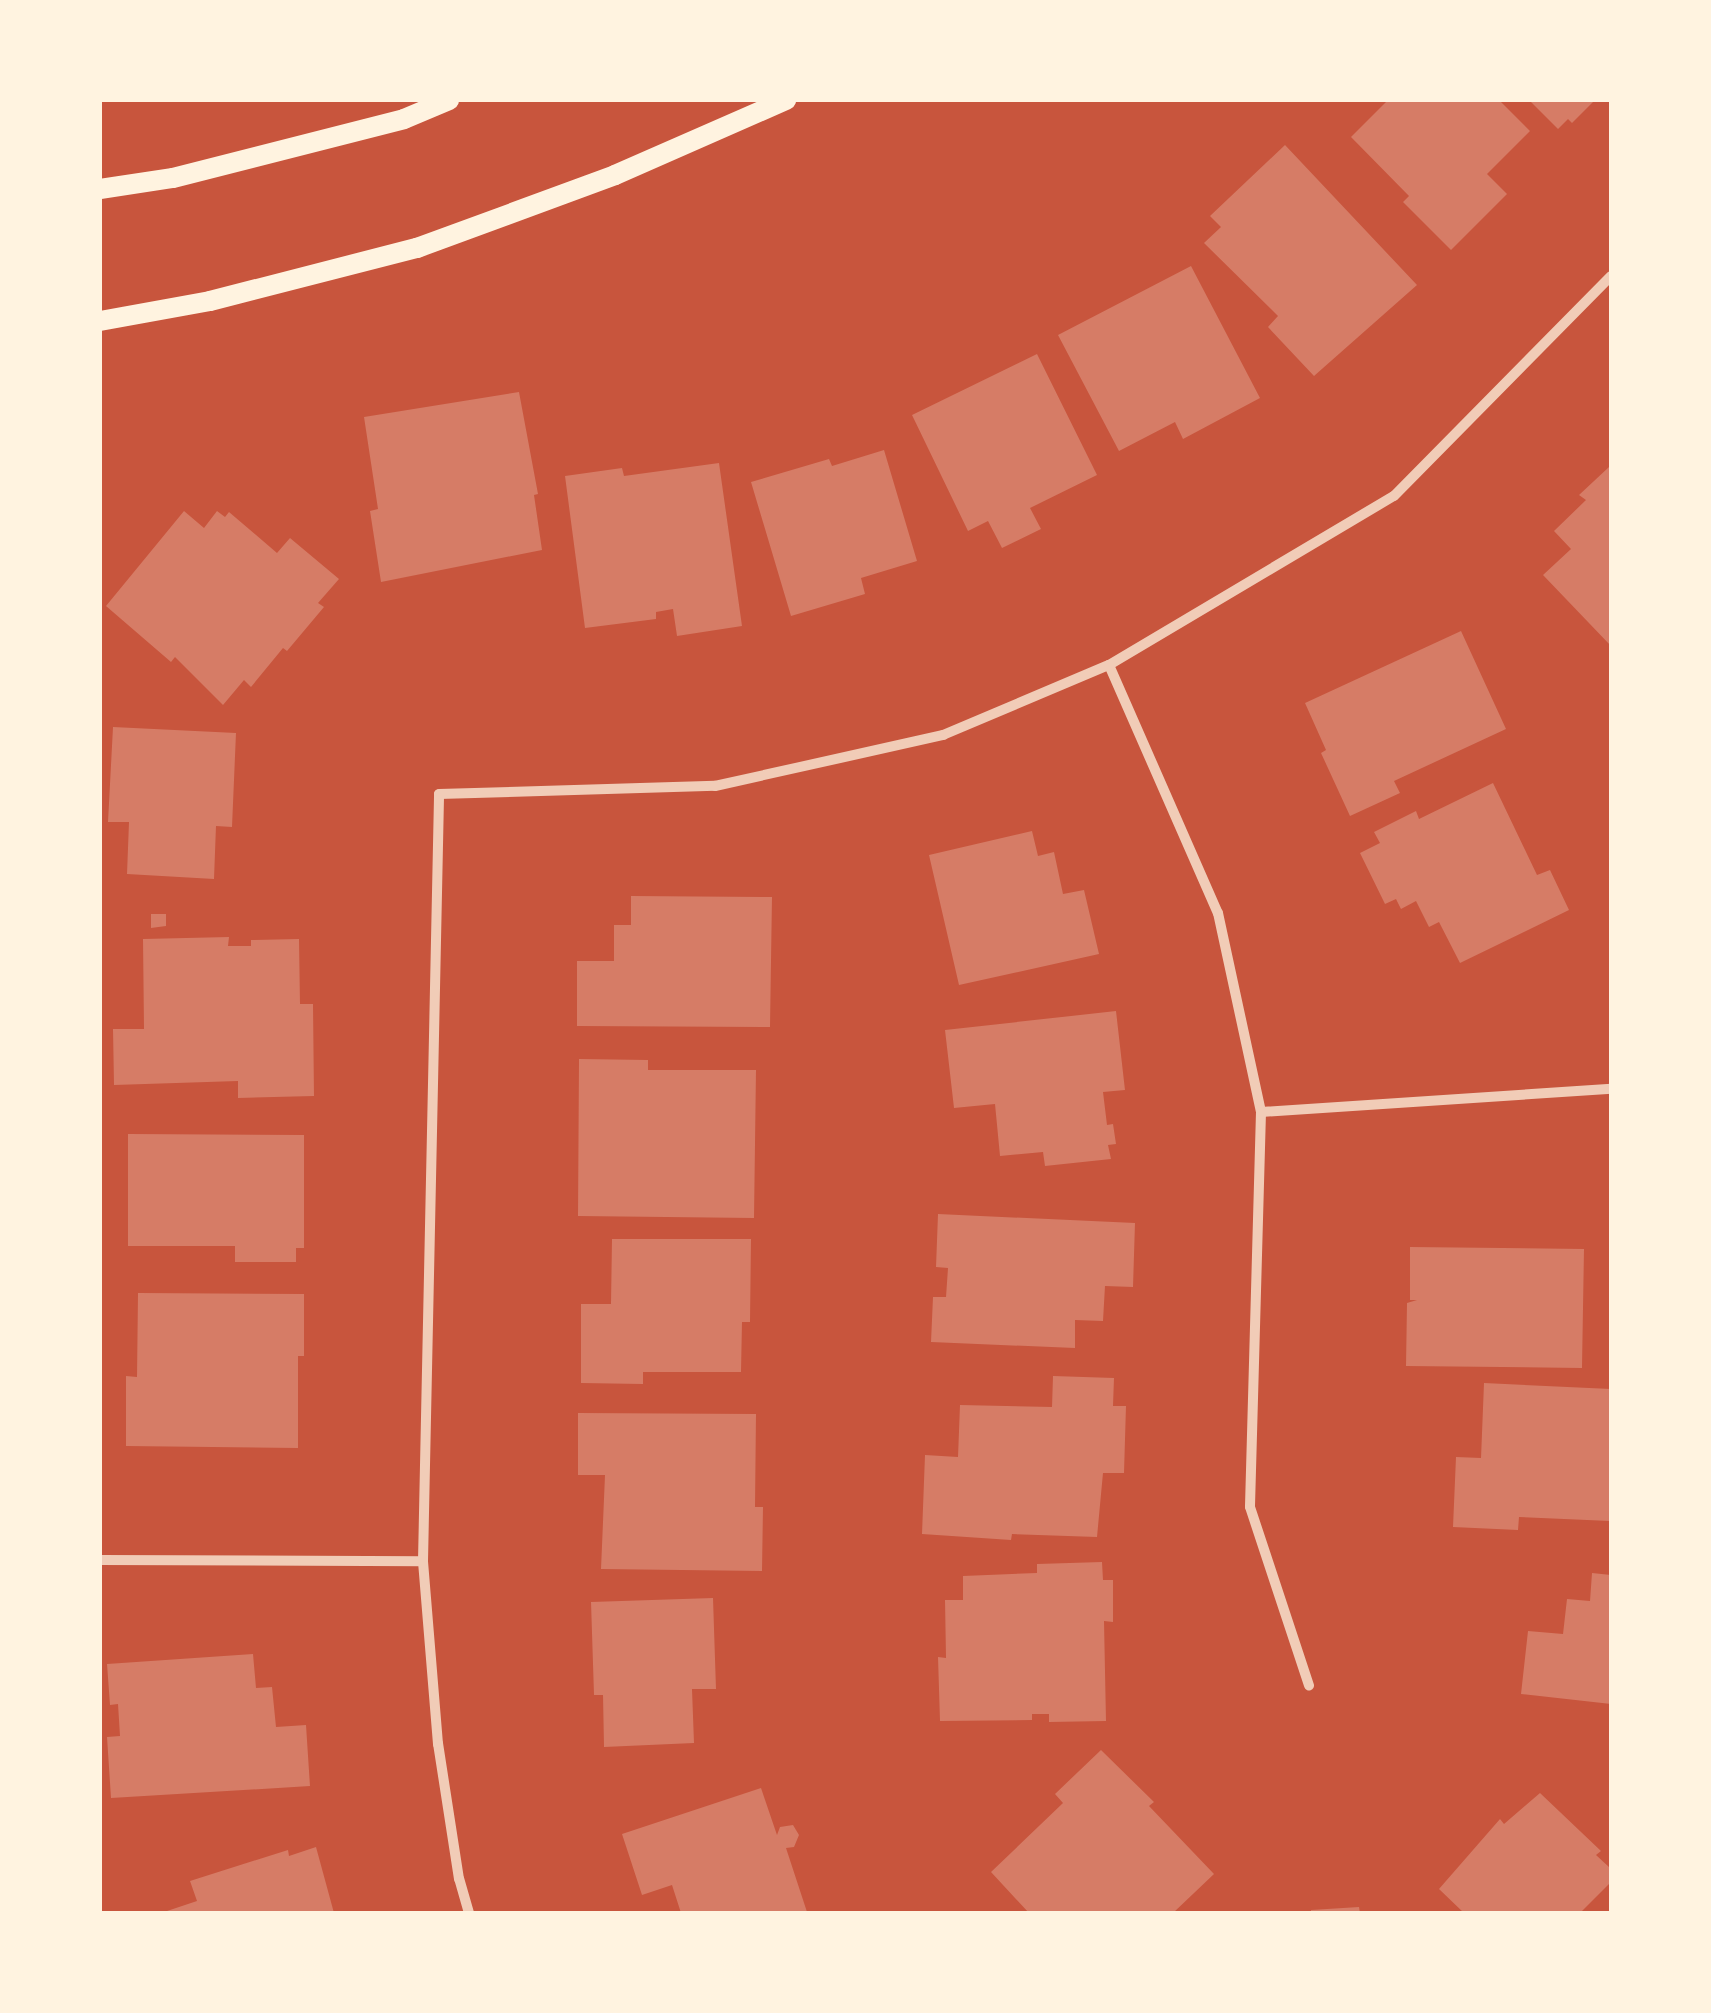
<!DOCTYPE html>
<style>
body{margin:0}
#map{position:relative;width:1711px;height:2013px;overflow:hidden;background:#c8553d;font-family:"Public Sans",sans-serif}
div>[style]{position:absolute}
.building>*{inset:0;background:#d67c66}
.minor>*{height:10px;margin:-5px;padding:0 5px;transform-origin:5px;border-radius:5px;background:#f1ccb7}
.secondary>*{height:20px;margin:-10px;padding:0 10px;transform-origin:10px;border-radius:10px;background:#fff3e0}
span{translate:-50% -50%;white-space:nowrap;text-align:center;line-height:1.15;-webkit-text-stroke:8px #fff3e0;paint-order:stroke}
.frame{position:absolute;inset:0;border:102px solid #fff3e0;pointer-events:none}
</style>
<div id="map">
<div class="building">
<i style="clip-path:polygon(1388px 100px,1499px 100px,1530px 131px,1487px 174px,1507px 194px,1451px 250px,1403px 202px,1409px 196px,1351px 137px)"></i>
<i style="clip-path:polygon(1529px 100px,1595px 100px,1572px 123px,1568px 119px,1558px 129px)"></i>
<i style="clip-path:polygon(1285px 145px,1417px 285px,1314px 376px,1268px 327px,1278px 316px,1204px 243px,1221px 227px,1210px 216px)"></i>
<i style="clip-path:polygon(1191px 266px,1260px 398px,1183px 439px,1175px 422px,1119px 451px,1058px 335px)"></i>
<i style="clip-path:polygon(1037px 354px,1097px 475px,1030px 508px,1041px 529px,1002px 548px,988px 521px,968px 531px,912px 415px)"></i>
<i style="clip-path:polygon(519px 392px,538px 494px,534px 495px,542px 550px,381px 582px,370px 511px,378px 509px,364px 417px)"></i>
<i style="clip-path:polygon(884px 450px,917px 561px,861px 578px,865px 594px,791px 616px,751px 482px,829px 459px,832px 466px)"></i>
<i style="clip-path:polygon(719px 463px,742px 626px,677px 636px,673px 609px,656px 612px,656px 619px,585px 628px,565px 476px,622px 468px,624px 476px)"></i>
<i style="clip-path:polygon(1609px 467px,1611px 469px,1611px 646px,1543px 575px,1571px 549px,1554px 531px,1586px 500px,1579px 495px)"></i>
<i style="clip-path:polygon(184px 511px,204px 528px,217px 511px,225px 517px,229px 512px,277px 553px,290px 538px,339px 579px,318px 603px,324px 607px,287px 651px,283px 648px,251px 687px,244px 680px,223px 705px,175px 657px,171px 662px,106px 606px)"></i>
<i style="clip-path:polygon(1461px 631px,1506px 729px,1394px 781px,1400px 793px,1350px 816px,1321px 753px,1326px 750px,1305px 703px)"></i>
<i style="clip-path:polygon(113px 727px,236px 733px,232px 827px,216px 826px,214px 879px,127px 874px,129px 822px,108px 822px)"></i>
<i style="clip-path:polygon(1493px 783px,1537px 875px,1550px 870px,1569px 910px,1460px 963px,1439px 922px,1429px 927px,1416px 901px,1401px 909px,1396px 899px,1385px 904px,1360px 853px,1380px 843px,1374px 832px,1416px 811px,1419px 819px)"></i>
<i style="clip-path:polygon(1032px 831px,1038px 856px,1054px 852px,1063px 894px,1084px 890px,1099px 954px,959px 985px,929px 855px)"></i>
<i style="clip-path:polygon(631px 896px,772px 897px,770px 1027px,577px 1026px,577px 961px,614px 961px,614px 925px,631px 925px)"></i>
<i style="clip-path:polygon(151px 914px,166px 914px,166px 926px,151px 928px)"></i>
<i style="clip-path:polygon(229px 937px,228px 946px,251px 946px,251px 940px,299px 939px,300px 1004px,313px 1004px,314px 1096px,238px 1098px,238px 1081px,114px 1085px,113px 1029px,144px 1029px,143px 939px)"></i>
<i style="clip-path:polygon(1116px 1011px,1125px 1090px,1103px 1092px,1107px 1125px,1113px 1124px,1116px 1144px,1108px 1145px,1111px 1159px,1045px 1166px,1043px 1152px,1000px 1156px,995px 1104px,954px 1108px,945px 1030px)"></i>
<i style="clip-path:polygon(579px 1059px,648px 1060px,648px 1070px,756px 1070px,754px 1218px,578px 1216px)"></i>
<i style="clip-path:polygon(128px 1134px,304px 1135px,304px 1248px,296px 1248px,296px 1262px,235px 1262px,235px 1246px,128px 1246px)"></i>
<i style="clip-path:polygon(938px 1214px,1135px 1223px,1133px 1287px,1105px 1286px,1103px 1321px,1075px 1320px,1075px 1348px,931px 1342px,933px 1297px,946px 1297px,948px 1268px,936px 1267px)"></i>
<i style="clip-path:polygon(612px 1239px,751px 1239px,750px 1322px,742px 1322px,741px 1372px,643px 1372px,643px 1384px,581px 1383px,581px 1304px,611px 1304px)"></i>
<i style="clip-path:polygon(1410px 1247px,1584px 1249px,1582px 1368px,1406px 1366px,1407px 1303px,1417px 1300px,1410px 1300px)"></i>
<i style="clip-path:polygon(138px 1293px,304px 1294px,304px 1356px,298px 1356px,298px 1448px,126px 1446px,126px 1376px,137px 1377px)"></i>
<i style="clip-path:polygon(1053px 1376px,1114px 1378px,1113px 1406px,1126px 1406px,1124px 1473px,1103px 1473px,1097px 1537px,1012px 1534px,1011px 1540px,922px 1534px,925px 1455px,958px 1457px,960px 1405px,1052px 1407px)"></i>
<i style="clip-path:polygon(1484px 1383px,1611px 1389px,1610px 1521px,1519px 1517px,1518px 1530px,1453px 1527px,1456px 1457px,1481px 1458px)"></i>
<i style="clip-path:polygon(578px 1413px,756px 1414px,755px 1507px,763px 1507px,762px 1571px,601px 1569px,605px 1475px,578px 1475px)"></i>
<i style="clip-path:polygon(1102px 1562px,1103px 1580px,1113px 1580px,1113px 1622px,1104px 1621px,1106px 1721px,1049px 1722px,1049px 1714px,1032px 1714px,1032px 1720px,940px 1721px,938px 1657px,946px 1658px,945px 1600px,963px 1600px,963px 1576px,1037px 1573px,1037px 1564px)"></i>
<i style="clip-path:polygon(1592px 1573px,1611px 1575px,1611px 1704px,1521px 1694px,1528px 1631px,1563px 1634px,1567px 1599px,1590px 1601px)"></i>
<i style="clip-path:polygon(713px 1598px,716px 1689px,692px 1689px,694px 1743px,604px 1747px,603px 1695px,594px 1695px,591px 1602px)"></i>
<i style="clip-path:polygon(253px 1654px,256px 1688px,272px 1687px,276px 1727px,306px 1725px,310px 1786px,111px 1798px,107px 1737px,120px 1736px,118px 1704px,110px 1705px,107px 1664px)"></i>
<i style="clip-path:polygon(1101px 1750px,1154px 1802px,1149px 1806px,1214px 1874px,1173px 1913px,1029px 1913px,991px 1872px,1063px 1803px,1055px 1794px)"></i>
<i style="clip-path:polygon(761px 1788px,777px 1835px,780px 1827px,793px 1825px,799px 1835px,794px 1847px,786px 1848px,807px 1912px,681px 1913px,672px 1885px,642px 1895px,622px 1834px)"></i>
<i style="clip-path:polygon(1540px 1793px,1601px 1851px,1596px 1855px,1609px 1867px,1610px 1883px,1580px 1913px,1464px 1913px,1439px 1889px,1500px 1819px,1504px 1824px)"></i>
<i style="clip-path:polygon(316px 1847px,334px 1913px,161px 1913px,197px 1901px,190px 1881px,288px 1850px,289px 1856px)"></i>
<i style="clip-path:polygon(1359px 1907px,1360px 1913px,1311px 1913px,1311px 1910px)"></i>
</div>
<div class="minor">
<i style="left:1109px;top:665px;width:271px;rotate:66.3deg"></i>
<i style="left:1218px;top:913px;width:204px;rotate:77.8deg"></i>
<i style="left:1261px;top:1112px;width:395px;rotate:91.6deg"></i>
<i style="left:1250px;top:1507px;width:188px;rotate:71.7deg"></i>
<i style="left:1261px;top:1112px;width:351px;rotate:-3.8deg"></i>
<i style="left:100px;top:1560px;width:323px;rotate:0.2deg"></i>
<i style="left:469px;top:1913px;width:35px;rotate:-106deg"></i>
<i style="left:459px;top:1879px;width:137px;rotate:-98.8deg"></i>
<i style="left:438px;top:1744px;width:184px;rotate:-94.7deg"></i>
<i style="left:423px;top:1561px;width:767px;rotate:-88.8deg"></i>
<i style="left:439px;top:794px;width:276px;rotate:-1.7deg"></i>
<i style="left:715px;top:786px;width:234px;rotate:-12.6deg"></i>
<i style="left:943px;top:735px;width:180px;rotate:-22.9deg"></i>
<i style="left:1109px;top:665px;width:331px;rotate:-30.7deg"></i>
<i style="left:1394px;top:496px;width:309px;rotate:-45.4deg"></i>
</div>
<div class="secondary">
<i style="left:100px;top:189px;width:74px;rotate:-8.6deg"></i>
<i style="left:173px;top:178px;width:238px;rotate:-14.3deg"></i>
<i style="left:404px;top:119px;width:49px;rotate:-22.9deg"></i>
<i style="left:100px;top:321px;width:112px;rotate:-10.3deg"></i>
<i style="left:210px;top:301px;width:214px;rotate:-14.4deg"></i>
<i style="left:417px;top:248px;width:211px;rotate:-20.2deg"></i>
<i style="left:615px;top:175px;width:187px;rotate:-23.7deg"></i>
</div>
<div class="frame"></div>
</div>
